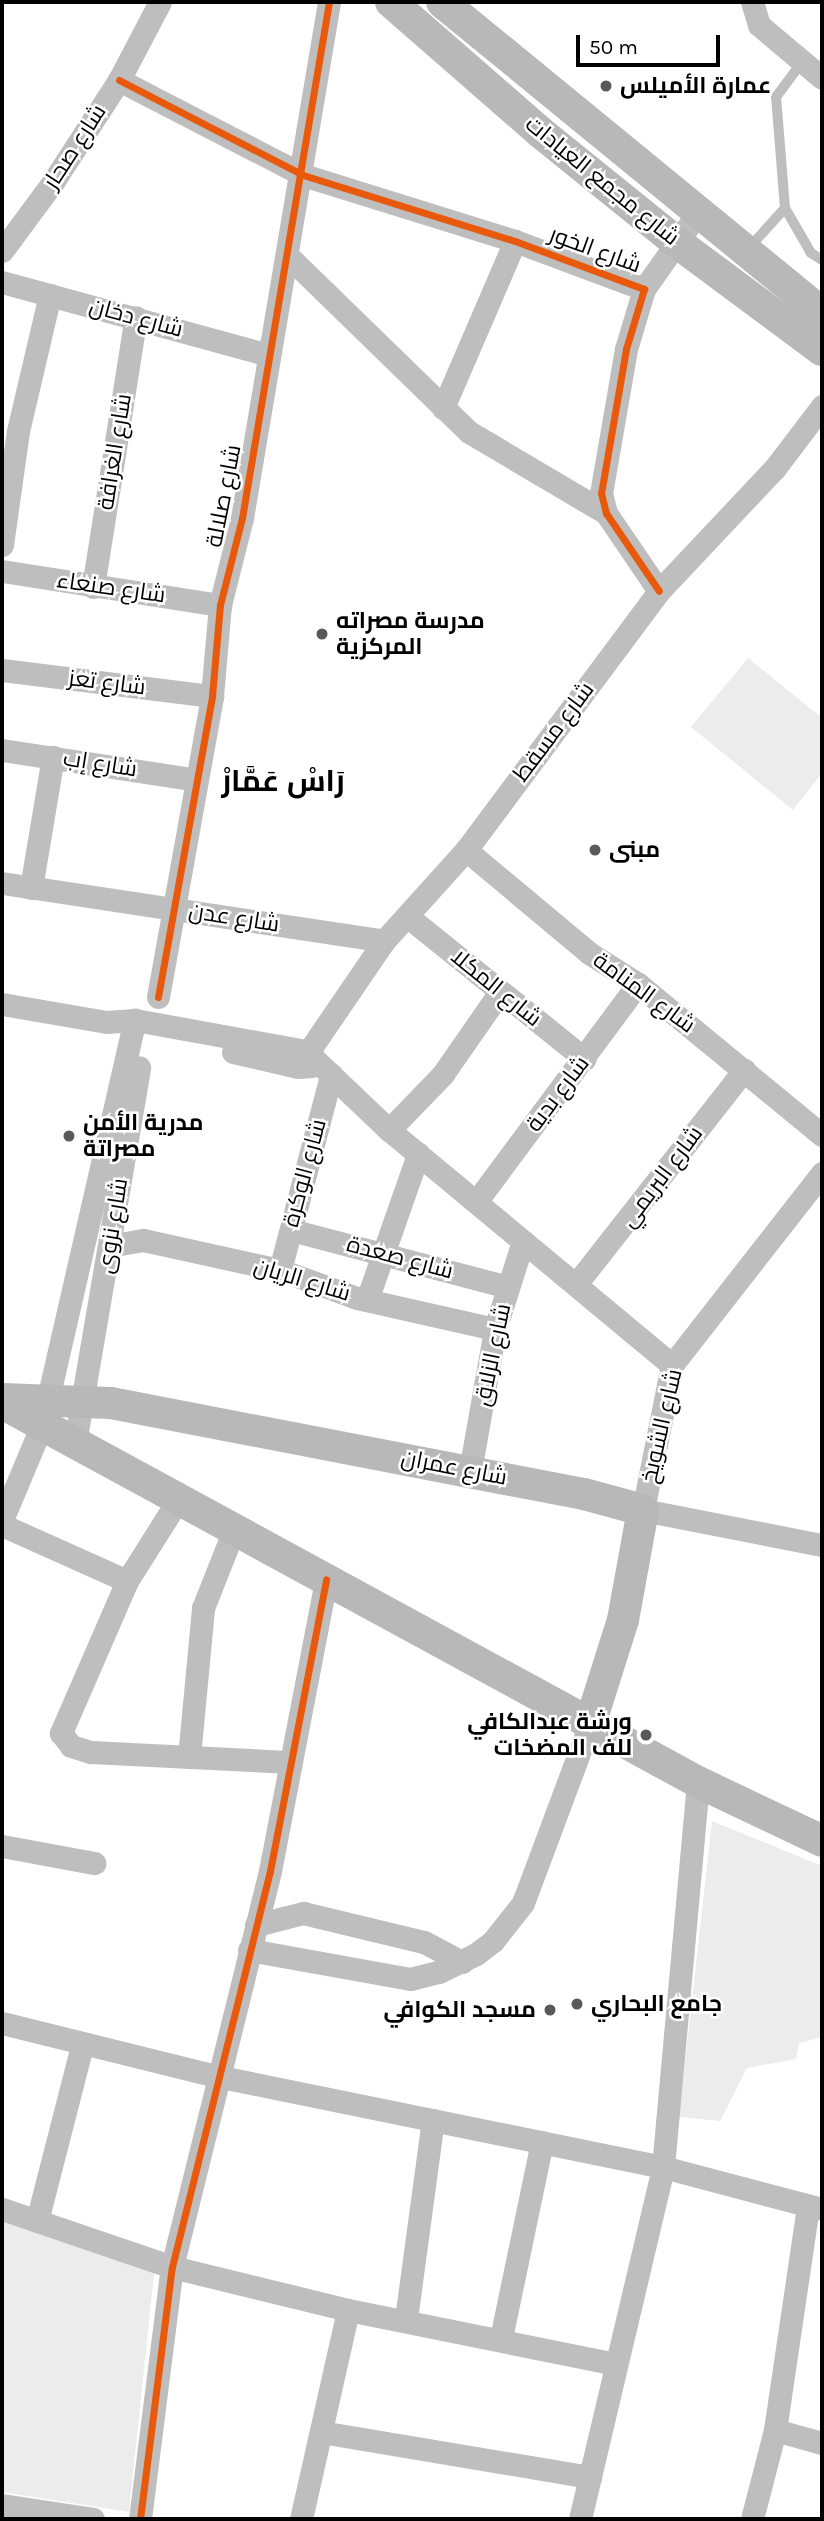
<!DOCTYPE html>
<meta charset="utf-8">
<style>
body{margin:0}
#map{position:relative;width:824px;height:2521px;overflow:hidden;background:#fff;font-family:Karla,Cairo,sans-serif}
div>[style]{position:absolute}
.green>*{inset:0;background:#ececec}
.service>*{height:10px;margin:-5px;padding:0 5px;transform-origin:5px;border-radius:5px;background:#bebebe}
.minor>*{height:23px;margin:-11.5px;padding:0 11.5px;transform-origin:11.5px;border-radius:11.5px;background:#bebebe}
.secondary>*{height:32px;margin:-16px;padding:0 16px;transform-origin:16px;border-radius:16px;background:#b8b8b8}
.cycleway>*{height:7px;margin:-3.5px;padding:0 3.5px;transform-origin:3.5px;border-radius:3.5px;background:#e8590c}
.dots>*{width:19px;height:19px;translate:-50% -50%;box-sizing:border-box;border:4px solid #fff;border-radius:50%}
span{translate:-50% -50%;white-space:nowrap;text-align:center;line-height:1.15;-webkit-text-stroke:5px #fff;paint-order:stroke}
.poi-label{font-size:23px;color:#000;font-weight:700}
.left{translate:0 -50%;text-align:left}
.right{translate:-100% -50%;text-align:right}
.street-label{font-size:23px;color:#000}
.district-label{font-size:30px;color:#000;font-weight:700}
.frame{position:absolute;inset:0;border:4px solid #000;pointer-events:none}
.scale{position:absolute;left:576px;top:35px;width:144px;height:32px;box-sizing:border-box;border:4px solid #000;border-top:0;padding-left:9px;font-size:21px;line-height:24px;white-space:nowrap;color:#000;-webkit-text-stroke:5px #fff;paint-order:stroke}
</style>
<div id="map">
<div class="green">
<i style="clip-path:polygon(748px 658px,822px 718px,822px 773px,793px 810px,691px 727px)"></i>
<i style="clip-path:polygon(712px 1821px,822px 1866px,822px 2037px,799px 2043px,796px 2059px,747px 2068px,720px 2121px,679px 2117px)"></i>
<i style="clip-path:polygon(2px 2219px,155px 2265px,129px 2512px,2px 2492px)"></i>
</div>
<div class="service">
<i style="left:785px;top:208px;width:52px;rotate:60deg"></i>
<i style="left:811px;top:253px;width:13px;rotate:32deg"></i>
<i style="left:749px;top:248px;width:54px;rotate:-48deg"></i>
<i style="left:785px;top:208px;width:111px;rotate:-94.6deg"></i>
<i style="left:776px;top:97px;width:44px;rotate:-53.4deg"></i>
</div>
<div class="minor">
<i style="left:752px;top:2px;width:24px;rotate:73deg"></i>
<i style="left:759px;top:25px;width:82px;rotate:40.1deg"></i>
<i style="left:119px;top:80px;width:207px;rotate:27.3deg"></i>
<i style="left:303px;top:175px;width:222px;rotate:17.3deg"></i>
<i style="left:515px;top:241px;width:138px;rotate:20.4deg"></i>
<i style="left:644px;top:289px;width:63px;rotate:106.7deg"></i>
<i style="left:626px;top:349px;width:146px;rotate:99.8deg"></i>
<i style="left:601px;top:493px;width:21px;rotate:76deg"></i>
<i style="left:606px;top:513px;width:94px;rotate:55.8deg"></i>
<i style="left:2px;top:251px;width:86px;rotate:-53.5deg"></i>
<i style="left:53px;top:182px;width:121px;rotate:-57.1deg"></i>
<i style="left:119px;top:80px;width:88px;rotate:-62.3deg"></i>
<i style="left:288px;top:256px;width:252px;rotate:44.2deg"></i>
<i style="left:469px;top:432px;width:159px;rotate:30.6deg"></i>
<i style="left:2px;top:282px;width:277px;rotate:15.3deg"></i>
<i style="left:644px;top:289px;width:95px;rotate:-54.8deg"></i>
<i style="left:443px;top:408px;width:182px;rotate:-66.7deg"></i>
<i style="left:2px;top:545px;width:115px;rotate:-82deg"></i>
<i style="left:18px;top:431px;width:140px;rotate:-76.8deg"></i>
<i style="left:2px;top:571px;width:221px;rotate:8.9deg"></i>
<i style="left:93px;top:587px;width:273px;rotate:-81deg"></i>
<i style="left:2px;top:670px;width:212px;rotate:7.1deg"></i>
<i style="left:2px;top:750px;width:197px;rotate:8.7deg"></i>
<i style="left:466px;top:850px;width:160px;rotate:39.9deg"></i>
<i style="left:589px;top:953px;width:58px;rotate:32.3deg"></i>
<i style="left:638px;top:984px;width:238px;rotate:39.4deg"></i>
<i style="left:2px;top:883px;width:386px;rotate:8.6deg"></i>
<i style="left:31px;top:888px;width:133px;rotate:-80.5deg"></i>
<i style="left:407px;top:916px;width:228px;rotate:38.8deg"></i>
<i style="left:158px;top:997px;width:306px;rotate:-79.8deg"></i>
<i style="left:212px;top:696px;width:91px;rotate:-85deg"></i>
<i style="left:220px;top:605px;width:90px;rotate:-75.8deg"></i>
<i style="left:242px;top:518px;width:523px;rotate:-80.43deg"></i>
<i style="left:2px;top:1004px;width:106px;rotate:9.8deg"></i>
<i style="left:106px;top:1022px;width:29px;rotate:-4deg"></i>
<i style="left:135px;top:1020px;width:174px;rotate:10.3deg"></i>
<i style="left:306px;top:1051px;width:115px;rotate:43.6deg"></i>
<i style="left:389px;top:1130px;width:368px;rotate:39.7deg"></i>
<i style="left:233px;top:1052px;width:67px;rotate:13deg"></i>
<i style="left:298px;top:1067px;width:14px;rotate:-4deg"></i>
<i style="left:298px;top:1067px;width:153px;rotate:-55.7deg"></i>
<i style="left:384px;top:941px;width:122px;rotate:-48deg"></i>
<i style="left:466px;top:850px;width:323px;rotate:-53.3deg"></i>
<i style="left:659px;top:591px;width:169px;rotate:-46.7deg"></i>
<i style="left:775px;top:468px;width:78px;rotate:-52.8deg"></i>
<i style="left:389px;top:1130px;width:78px;rotate:-46deg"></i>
<i style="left:443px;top:1074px;width:100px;rotate:-55.2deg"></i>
<i style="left:822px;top:1173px;width:244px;rotate:128deg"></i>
<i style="left:672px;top:1365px;width:148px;rotate:101.3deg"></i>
<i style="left:643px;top:1510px;width:182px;rotate:11.1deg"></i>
<i style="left:476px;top:1202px;width:272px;rotate:-53.4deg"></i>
<i style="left:291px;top:1230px;width:224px;rotate:14.7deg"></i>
<i style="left:109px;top:1246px;width:35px;rotate:-10deg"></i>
<i style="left:143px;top:1240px;width:140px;rotate:12.4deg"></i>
<i style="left:280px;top:1270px;width:82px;rotate:20deg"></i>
<i style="left:357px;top:1298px;width:141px;rotate:12.7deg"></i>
<i style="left:280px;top:1270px;width:202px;rotate:-75.3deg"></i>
<i style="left:577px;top:1283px;width:271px;rotate:-51.9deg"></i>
<i style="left:367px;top:1300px;width:155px;rotate:-70.7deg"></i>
<i style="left:75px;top:1443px;width:381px;rotate:-80.3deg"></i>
<i style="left:470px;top:1471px;width:144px;rotate:-80deg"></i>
<i style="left:495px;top:1329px;width:92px;rotate:-72.3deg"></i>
<i style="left:178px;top:1500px;width:96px;rotate:122.2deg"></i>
<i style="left:127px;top:1581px;width:166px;rotate:113.5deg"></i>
<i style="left:61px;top:1733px;width:16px;rotate:52deg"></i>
<i style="left:71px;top:1746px;width:21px;rotate:17deg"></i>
<i style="left:91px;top:1752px;width:200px;rotate:2.9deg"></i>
<i style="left:2px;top:1520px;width:103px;rotate:-67.2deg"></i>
<i style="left:42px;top:1425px;width:416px;rotate:-77.1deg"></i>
<i style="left:2px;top:1525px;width:137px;rotate:24.1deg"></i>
<i style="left:189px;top:1757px;width:150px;rotate:-84.6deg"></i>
<i style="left:203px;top:1608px;width:87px;rotate:-68.4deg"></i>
<i style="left:2px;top:1846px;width:94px;rotate:10.5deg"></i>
<i style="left:256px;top:1925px;width:49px;rotate:-14.3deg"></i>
<i style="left:303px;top:1913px;width:124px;rotate:13.5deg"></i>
<i style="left:424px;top:1942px;width:43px;rotate:27.8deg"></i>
<i style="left:249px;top:1950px;width:164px;rotate:10.2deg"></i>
<i style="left:410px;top:1979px;width:30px;rotate:-14deg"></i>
<i style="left:439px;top:1972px;width:41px;rotate:-25.9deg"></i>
<i style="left:476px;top:1954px;width:21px;rotate:-37deg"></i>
<i style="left:493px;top:1941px;width:48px;rotate:-51.7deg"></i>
<i style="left:523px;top:1903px;width:194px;rotate:-69.5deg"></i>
<i style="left:2px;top:2023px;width:220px;rotate:13.9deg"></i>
<i style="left:216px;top:2076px;width:456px;rotate:11.5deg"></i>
<i style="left:663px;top:2167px;width:164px;rotate:14.8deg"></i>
<i style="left:2px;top:2209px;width:180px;rotate:18.8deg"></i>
<i style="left:172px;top:2267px;width:181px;rotate:13.7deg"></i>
<i style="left:348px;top:2310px;width:273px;rotate:11.4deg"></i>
<i style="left:37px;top:2221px;width:181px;rotate:-75.6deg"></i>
<i style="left:406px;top:2319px;width:201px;rotate:-82.3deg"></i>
<i style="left:501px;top:2338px;width:200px;rotate:-78.2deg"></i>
<i style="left:775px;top:2430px;width:49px;rotate:15.5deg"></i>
<i style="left:321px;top:2432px;width:273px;rotate:9.5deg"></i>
<i style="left:2px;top:2505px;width:92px;rotate:8.7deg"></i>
<i style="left:140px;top:2519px;width:254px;rotate:-82.8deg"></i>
<i style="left:172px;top:2267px;width:408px;rotate:-76.1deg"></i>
<i style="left:270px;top:1871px;width:297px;rotate:-79.1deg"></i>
<i style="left:301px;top:2519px;width:214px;rotate:-77.3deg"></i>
<i style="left:580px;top:2519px;width:362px;rotate:-76.7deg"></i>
<i style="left:663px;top:2167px;width:387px;rotate:-84.8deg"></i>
<i style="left:752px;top:2519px;width:92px;rotate:-75.5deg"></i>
<i style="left:775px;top:2430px;width:226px;rotate:-81.6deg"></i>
</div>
<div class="secondary">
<i style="left:391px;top:2px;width:198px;rotate:41.1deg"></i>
<i style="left:540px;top:132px;width:174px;rotate:38.9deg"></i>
<i style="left:675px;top:241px;width:183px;rotate:36.6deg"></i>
<i style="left:442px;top:2px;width:491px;rotate:39.3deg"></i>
<i style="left:2px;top:1399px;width:109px;rotate:2.1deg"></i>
<i style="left:111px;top:1403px;width:482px;rotate:10.9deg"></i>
<i style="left:584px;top:1494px;width:61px;rotate:15.2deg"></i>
<i style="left:643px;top:1510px;width:112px;rotate:100.3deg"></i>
<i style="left:623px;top:1620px;width:106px;rotate:107.6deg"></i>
<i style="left:2px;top:1403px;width:793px;rotate:28.57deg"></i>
<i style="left:698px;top:1782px;width:137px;rotate:25.4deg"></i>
</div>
<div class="cycleway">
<i style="left:119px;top:80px;width:207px;rotate:27.3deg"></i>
<i style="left:303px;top:175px;width:222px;rotate:17.3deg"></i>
<i style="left:515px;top:241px;width:138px;rotate:20.4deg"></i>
<i style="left:644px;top:289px;width:63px;rotate:106.7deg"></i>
<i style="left:626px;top:349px;width:146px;rotate:99.8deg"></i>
<i style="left:601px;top:493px;width:21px;rotate:76deg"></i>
<i style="left:606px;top:513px;width:94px;rotate:55.8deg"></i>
<i style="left:158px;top:997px;width:306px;rotate:-79.8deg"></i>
<i style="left:212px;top:696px;width:91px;rotate:-85deg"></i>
<i style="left:220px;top:605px;width:90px;rotate:-75.8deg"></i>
<i style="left:242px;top:518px;width:523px;rotate:-80.43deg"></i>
<i style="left:140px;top:2519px;width:254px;rotate:-82.8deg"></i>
<i style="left:172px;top:2267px;width:408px;rotate:-76.1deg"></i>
<i style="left:270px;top:1871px;width:297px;rotate:-79.1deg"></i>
</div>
<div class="dots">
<i style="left:606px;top:86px;background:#595959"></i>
<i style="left:322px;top:634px;background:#595959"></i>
<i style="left:595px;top:850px;background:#595959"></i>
<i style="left:69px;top:1136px;background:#595959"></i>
<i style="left:646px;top:1735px;background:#595959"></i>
<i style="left:577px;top:2004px;background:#595959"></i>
<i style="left:550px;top:2010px;background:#595959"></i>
</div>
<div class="poi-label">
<span class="left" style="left:620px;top:86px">عمارة الأميلس</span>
<span class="left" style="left:336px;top:634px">مدرسة مصراته<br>المركزية</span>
<span class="left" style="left:609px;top:850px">مبنى</span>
<span class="left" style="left:83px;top:1136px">مدرية الأمن<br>مصراتة</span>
<span class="right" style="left:632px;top:1735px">ورشة عبدالكافي<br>للف المضخات</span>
<span class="left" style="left:591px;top:2004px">جامع البحاري</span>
<span class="right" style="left:536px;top:2010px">مسجد الكوافي</span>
</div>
<div class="street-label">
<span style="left:75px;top:147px;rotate:-57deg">شارع صحار</span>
<span style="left:602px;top:181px;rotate:39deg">شارع مجمع العيادات</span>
<span style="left:595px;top:250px;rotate:20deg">شارع الخور</span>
<span style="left:136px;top:318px;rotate:15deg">شارع دخان</span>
<span style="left:115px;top:452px;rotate:-81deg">شارع الغرافة</span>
<span style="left:224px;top:496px;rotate:-79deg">شارع صلالة</span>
<span style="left:111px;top:588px;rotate:8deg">شارع صنعاء</span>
<span style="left:107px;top:683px;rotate:7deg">شارع تعز</span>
<span style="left:554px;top:732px;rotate:-53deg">شارع مسقط</span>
<span style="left:100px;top:764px;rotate:9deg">شارع إب</span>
<span style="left:234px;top:918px;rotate:9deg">شارع عدن</span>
<span style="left:496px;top:988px;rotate:39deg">شارع المكلا</span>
<span style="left:644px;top:993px;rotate:36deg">شارع المنامة</span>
<span style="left:558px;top:1094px;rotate:-53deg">شارع بدية</span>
<span style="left:305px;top:1173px;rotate:-75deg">شارع الوكرة</span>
<span style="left:662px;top:1177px;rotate:-53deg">شارع البريمي</span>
<span style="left:113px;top:1226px;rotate:-81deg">شارع نزوى</span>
<span style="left:400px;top:1258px;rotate:15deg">شارع صعدة</span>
<span style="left:302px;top:1280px;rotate:17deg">شارع الريان</span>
<span style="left:493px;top:1355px;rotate:-78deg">شارع الزلاق</span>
<span style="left:662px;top:1426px;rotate:-77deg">شارع الشويخ</span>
<span style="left:454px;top:1468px;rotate:11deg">شارع عمران</span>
</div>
<div class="district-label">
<span style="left:283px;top:781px">رَاسْ عَمَّارْ</span>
</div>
<div class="frame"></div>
<div class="scale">50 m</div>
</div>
